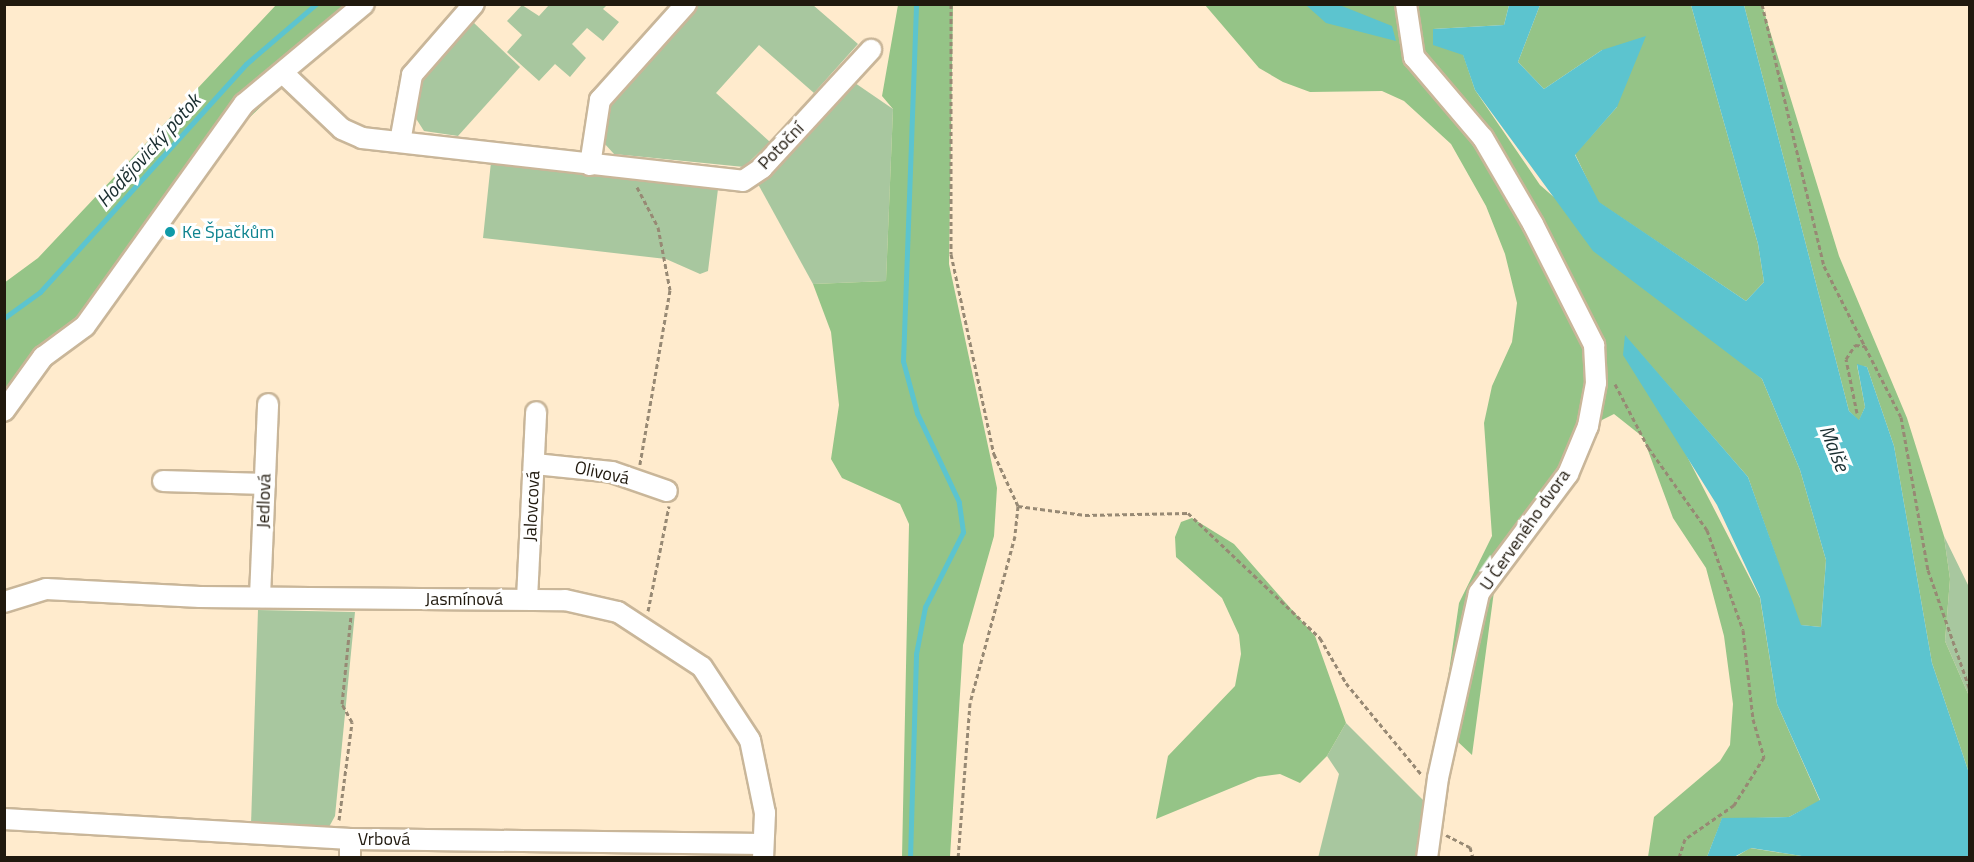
<!DOCTYPE html>
<meta charset="utf-8">
<style>
body{margin:0}
#map{position:relative;width:1974px;height:862px;overflow:hidden;background:#ffebcd;font-family:"Titillium Web",sans-serif}
div>[style]{position:absolute}
.green>*{inset:0;background:#a8c79f}
.forest>*{inset:0;background:#95c487}
.water>*{inset:0;background:#5cc4cf}
.stream>*{height:5px;margin:-2.5px;padding:0 2.5px;transform-origin:2.5px;border-radius:2.5px;background:#5cc4cf}
.path>*{height:3px;margin-top:-1.5px;transform-origin:0;background:repeating-linear-gradient(90deg,#978974 0 4.5px,transparent 0 7.5px)}
.roads{filter:drop-shadow(2px 0 #c9b699) drop-shadow(-2px 0 #c9b699) drop-shadow(0 2px #c9b699) drop-shadow(0 -2px #c9b699)}
.minor>*{height:20px;margin:-10px;padding:0 10px;transform-origin:10px;border-radius:10px;background:#fff}
.dots>*{width:16px;height:16px;translate:-50% -50%;box-sizing:border-box;border:3px solid #fff;border-radius:50%}
span{translate:-50% -50%;white-space:nowrap;text-align:center;line-height:1.15;-webkit-text-stroke:6px #fff;paint-order:stroke}
.street-label{font-size:18px;color:#20190e}
.culture-label{font-size:18px;color:#0d838f}
.left{translate:0 -50%;text-align:left}
.water-label{font-size:20px;color:#1a2e30;font-style:italic}
.frame{position:absolute;inset:0;border:6px solid #20190e;pointer-events:none}
</style>
<div id="map">
<div class="green">
<i style="clip-path:polygon(607px 5px,603px 9px,619px 22px,603px 41px,587px 28px,572px 44px,586px 58px,570px 77px,555px 64px,539px 81px,507px 52px,522px 35px,507px 21px,522px 5px,539px 16px,549px 5px)"></i>
<i style="clip-path:polygon(696px 5px,813px 5px,858px 44px,814px 93px,759px 45px,716px 93px,770px 142px,744px 167px,614px 154px,604px 143px,608px 106px)"></i>
<i style="clip-path:polygon(473px 22px,520px 67px,458px 136px,424px 131px,415px 117px,421px 82px)"></i>
<i style="clip-path:polygon(855px 83px,893px 109px,886px 281px,813px 284px,758px 184px)"></i>
<i style="clip-path:polygon(491px 162px,718px 189px,708px 271px,700px 274px,666px 259px,483px 238px)"></i>
<i style="clip-path:polygon(1944px 536px,1969px 587px,1969px 696px,1945px 641px,1950px 579px)"></i>
<i style="clip-path:polygon(258px 610px,355px 612px,335px 816px,329px 827px,251px 825px)"></i>
<i style="clip-path:polygon(1346px 723px,1431px 808px,1421px 857px,1318px 858px,1339px 774px,1327px 756px)"></i>
</div>
<div class="forest">
<i style="clip-path:polygon(276px 5px,366px 5px,248px 119px,173px 221px,73px 327px,5px 389px,4px 283px,38px 258px)"></i>
<i style="clip-path:polygon(898px 5px,953px 5px,949px 264px,997px 488px,994px 536px,963px 645px,950px 857px,902px 857px,909px 524px,900px 504px,842px 478px,831px 459px,839px 405px,831px 332px,813px 284px,886px 281px,893px 109px,882px 96px)"></i>
<i style="clip-path:polygon(1205px 5px,1308px 5px,1354px 13px,1337px 5px,1509px 5px,1504px 25px,1433px 29px,1463px 54px,1475px 90px,1540px 185px,1762px 379px,1800px 470px,1826px 560px,1821px 627px,1800px 625px,1748px 477px,1625px 336px,1760px 598px,1777px 704px,1820px 801px,1789px 817px,1722px 819px,1707px 857px,1648px 857px,1654px 817px,1720px 761px,1730px 745px,1733px 704px,1724px 636px,1706px 568px,1673px 518px,1643px 437px,1614px 414px,1598px 422px,1495px 584px,1472px 755px,1441px 726px,1459px 603px,1492px 536px,1484px 423px,1492px 386px,1512px 342px,1517px 303px,1505px 254px,1486px 206px,1451px 144px,1404px 101px,1382px 91px,1310px 92px,1283px 82px,1259px 68px)"></i>
<i style="clip-path:polygon(1540px 5px,1691px 5px,1758px 244px,1764px 282px,1746px 301px,1598px 202px,1575px 154px,1617px 107px,1602px 50px,1544px 89px,1518px 62px)"></i>
<i style="clip-path:polygon(1744px 5px,1762px 5px,1839px 256px,1907px 418px,1944px 536px,1950px 579px,1945px 641px,1969px 696px,1969px 773px,1932px 663px,1894px 446px,1867px 367px,1857px 365px,1865px 407px,1859px 421px,1849px 411px)"></i>
<i style="clip-path:polygon(1192px 518px,1234px 544px,1315px 636px,1346px 723px,1327px 756px,1300px 783px,1280px 774px,1258px 777px,1156px 819px,1168px 756px,1235px 686px,1241px 654px,1239px 635px,1222px 598px,1176px 557px,1175px 537px,1181px 522px)"></i>
<i style="clip-path:polygon(1750px 848px,1808px 857px,1734px 858px)"></i>
</div>
<div class="water">
<i style="clip-path:polygon(1337px 4px,1392px 26px,1396px 41px,1326px 23px,1307px 6px)"></i>
<i style="clip-path:polygon(1509px 5px,1540px 5px,1518px 62px,1544px 89px,1602px 50px,1646px 36px,1617px 107px,1575px 155px,1599px 202px,1746px 301px,1764px 282px,1758px 244px,1691px 5px,1744px 5px,1849px 411px,1859px 420px,1865px 407px,1857px 364px,1867px 367px,1894px 446px,1932px 663px,1969px 773px,1969px 857px,1808px 857px,1751px 848px,1734px 857px,1707px 857px,1722px 818px,1789px 817px,1820px 800px,1777px 704px,1760px 597px,1717px 505px,1623px 355px,1625px 335px,1748px 477px,1801px 625px,1821px 627px,1826px 560px,1800px 470px,1762px 379px,1593px 251px,1475px 90px,1463px 55px,1433px 45px,1433px 29px,1504px 25px)"></i>
</div>
<div class="stream">
<i style="left:4px;top:318px;width:44px;rotate:-35.8deg"></i>
<i style="left:40px;top:292px;width:307px;rotate:-47.9deg"></i>
<i style="left:246px;top:64px;width:92px;rotate:-40.6deg"></i>
<i style="left:910px;top:858px;width:204px;rotate:-88.3deg"></i>
<i style="left:916px;top:654px;width:48px;rotate:-79.2deg"></i>
<i style="left:925px;top:607px;width:84px;rotate:-63.1deg"></i>
<i style="left:963px;top:532px;width:30px;rotate:-98deg"></i>
<i style="left:959px;top:502px;width:98px;rotate:-115.3deg"></i>
<i style="left:917px;top:413px;width:54px;rotate:-105.1deg"></i>
<i style="left:903px;top:361px;width:357px;rotate:-87.9deg"></i>
</div>
<div class="path">
<i style="left:951px;top:4px;width:250px;rotate:90deg"></i>
<i style="left:951px;top:254px;width:205px;rotate:77.9deg"></i>
<i style="left:994px;top:454px;width:57px;rotate:65.2deg"></i>
<i style="left:1018px;top:506px;width:30px;rotate:96deg"></i>
<i style="left:1015px;top:536px;width:173px;rotate:105.1deg"></i>
<i style="left:970px;top:703px;width:155px;rotate:94.4deg"></i>
<i style="left:1762px;top:4px;width:269px;rotate:76.7deg"></i>
<i style="left:1824px;top:266px;width:169px;rotate:63deg"></i>
<i style="left:1901px;top:417px;width:155px;rotate:80deg"></i>
<i style="left:1928px;top:570px;width:127px;rotate:70.7deg"></i>
<i style="left:637px;top:187px;width:45px;rotate:62.3deg"></i>
<i style="left:658px;top:227px;width:64px;rotate:79.2deg"></i>
<i style="left:670px;top:290px;width:177px;rotate:99.8deg"></i>
<i style="left:1615px;top:384px;width:71px;rotate:62.4deg"></i>
<i style="left:1648px;top:447px;width:102px;rotate:54.6deg"></i>
<i style="left:1707px;top:530px;width:106px;rotate:70.2deg"></i>
<i style="left:1743px;top:630px;width:90px;rotate:83.6deg"></i>
<i style="left:1753px;top:719px;width:40px;rotate:74deg"></i>
<i style="left:1764px;top:757px;width:57px;rotate:122deg"></i>
<i style="left:1734px;top:805px;width:60px;rotate:145.2deg"></i>
<i style="left:1685px;top:839px;width:20px;rotate:108deg"></i>
<i style="left:1857px;top:413px;width:55px;rotate:-101.5deg"></i>
<i style="left:1846px;top:359px;width:17px;rotate:-57deg"></i>
<i style="left:1855px;top:345px;width:10px;rotate:6deg"></i>
<i style="left:1018px;top:506px;width:68px;rotate:7.7deg"></i>
<i style="left:1085px;top:515px;width:103px;rotate:-1.1deg"></i>
<i style="left:1188px;top:513px;width:182px;rotate:43.4deg"></i>
<i style="left:1320px;top:638px;width:52px;rotate:60deg"></i>
<i style="left:1346px;top:683px;width:118px;rotate:50.5deg"></i>
<i style="left:648px;top:611px;width:107px;rotate:-78.7deg"></i>
<i style="left:339px;top:820px;width:99px;rotate:-82.4deg"></i>
<i style="left:352px;top:722px;width:21px;rotate:-119deg"></i>
<i style="left:342px;top:704px;width:89px;rotate:-84.2deg"></i>
<i style="left:1446px;top:835px;width:27px;rotate:27deg"></i>
<i style="left:1470px;top:847px;width:11px;rotate:75deg"></i>
</div>
<div class="roads">
<div class="minor">
<i style="left:1406px;top:4px;width:54px;rotate:81.4deg"></i>
<i style="left:1414px;top:57px;width:106px;rotate:49.6deg"></i>
<i style="left:1483px;top:138px;width:99px;rotate:59.8deg"></i>
<i style="left:1533px;top:224px;width:136px;rotate:63.2deg"></i>
<i style="left:1594px;top:345px;width:38px;rotate:87deg"></i>
<i style="left:1596px;top:383px;width:44px;rotate:100.5deg"></i>
<i style="left:1588px;top:426px;width:52px;rotate:112.6deg"></i>
<i style="left:1568px;top:474px;width:149px;rotate:126.8deg"></i>
<i style="left:1479px;top:593px;width:189px;rotate:102.5deg"></i>
<i style="left:1438px;top:778px;width:81px;rotate:97.8deg"></i>
<i style="left:283px;top:73px;width:81px;rotate:43.5deg"></i>
<i style="left:342px;top:129px;width:22px;rotate:24deg"></i>
<i style="left:362px;top:138px;width:383px;rotate:6.4deg"></i>
<i style="left:743px;top:181px;width:23px;rotate:-34deg"></i>
<i style="left:762px;top:168px;width:161px;rotate:-47.3deg"></i>
<i style="left:400px;top:142px;width:68px;rotate:-79.8deg"></i>
<i style="left:412px;top:75px;width:94px;rotate:-48.9deg"></i>
<i style="left:590px;top:165px;width:66px;rotate:-81.3deg"></i>
<i style="left:600px;top:100px;width:129px;rotate:-48.1deg"></i>
<i style="left:4px;top:411px;width:67px;rotate:-54.2deg"></i>
<i style="left:43px;top:357px;width:52px;rotate:-36.4deg"></i>
<i style="left:85px;top:326px;width:273px;rotate:-54.4deg"></i>
<i style="left:244px;top:104px;width:156px;rotate:-39.8deg"></i>
<i style="left:535px;top:464px;width:77px;rotate:5.9deg"></i>
<i style="left:612px;top:472px;width:58px;rotate:19.1deg"></i>
<i style="left:163px;top:481px;width:102px;rotate:1.7deg"></i>
<i style="left:260px;top:597px;width:193px;rotate:-87.6deg"></i>
<i style="left:527px;top:599px;width:187px;rotate:-87.2deg"></i>
<i style="left:4px;top:602px;width:44px;rotate:-17.2deg"></i>
<i style="left:46px;top:589px;width:154px;rotate:3deg"></i>
<i style="left:200px;top:597px;width:365px;rotate:0.5deg"></i>
<i style="left:565px;top:600px;width:54px;rotate:12.8deg"></i>
<i style="left:618px;top:612px;width:100px;rotate:33.2deg"></i>
<i style="left:702px;top:667px;width:87px;rotate:56.7deg"></i>
<i style="left:750px;top:740px;width:75px;rotate:78.4deg"></i>
<i style="left:765px;top:813px;width:45px;rotate:92.5deg"></i>
<i style="left:4px;top:819px;width:347px;rotate:3.3deg"></i>
<i style="left:350px;top:839px;width:413px;rotate:0.7deg"></i>
<i style="left:350px;top:839px;width:19px;rotate:90deg"></i>
</div>
</div>
<div class="dots">
<i style="left:170px;top:232px;background:#0f9aa8"></i>
</div>
<div class="street-label">
<span style="left:781px;top:146px;rotate:-46deg">Potoční</span>
<span style="left:602px;top:473px;rotate:12deg">Olivová</span>
<span style="left:264px;top:501px;rotate:-88deg">Jedlová</span>
<span style="left:532px;top:506px;rotate:-87deg">Jalovcová</span>
<span style="left:1525px;top:530px;rotate:-55deg">U Červeného dvora</span>
<span style="left:464px;top:599px">Jasmínová</span>
<span style="left:384px;top:839px">Vrbová</span>
</div>
<div class="culture-label">
<span class="left" style="left:182px;top:232px">Ke Špačkům</span>
</div>
<div class="water-label">
<span style="left:148px;top:150px;rotate:-48deg">Hodějovický potok</span>
<span style="left:1835px;top:448px;rotate:68deg">Malše</span>
</div>
<div class="frame"></div>
</div>
